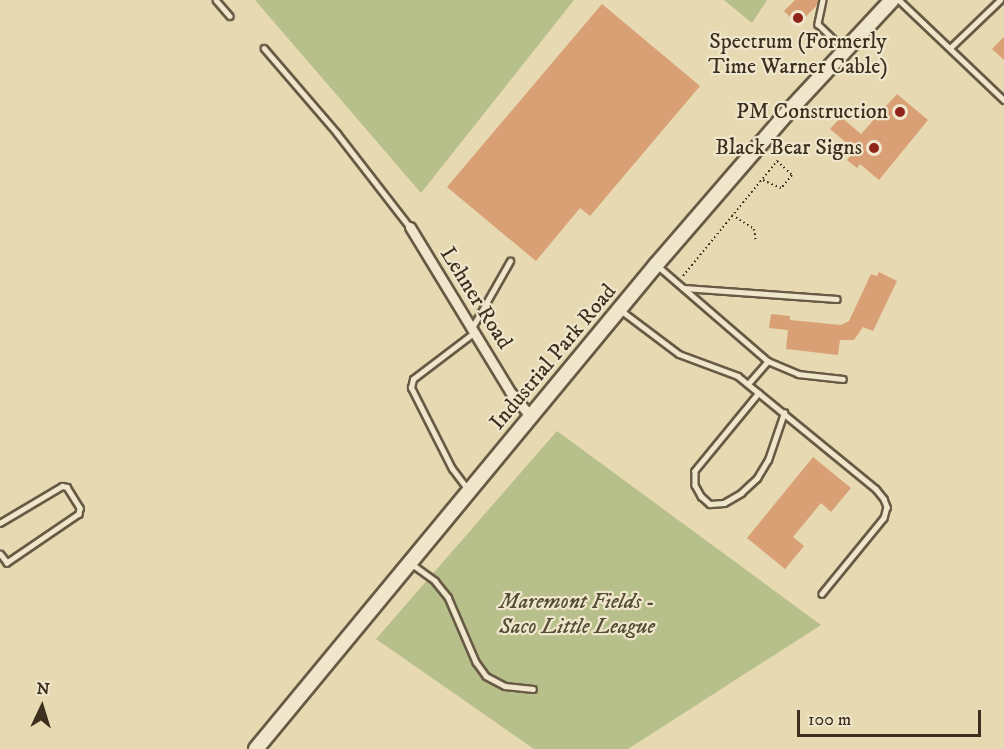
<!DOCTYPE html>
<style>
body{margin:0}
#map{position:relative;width:1004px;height:749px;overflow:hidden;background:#e7d9b1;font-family:"IM FELL DW Pica",serif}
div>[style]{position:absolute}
.green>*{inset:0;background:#b7bf8a}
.building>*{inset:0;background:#daa075}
.path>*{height:2px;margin-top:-1px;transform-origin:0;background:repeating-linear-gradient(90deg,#3d2f1f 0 1.5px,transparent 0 4.5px)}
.roads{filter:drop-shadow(2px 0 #685a44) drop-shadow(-2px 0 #685a44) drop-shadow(0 2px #685a44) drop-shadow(0 -2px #685a44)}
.lane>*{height:4.5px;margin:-2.25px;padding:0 2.25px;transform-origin:2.25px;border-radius:2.25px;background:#efe6cc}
.street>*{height:9px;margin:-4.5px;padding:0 4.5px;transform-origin:4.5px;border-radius:4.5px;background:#efe6cc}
.secondary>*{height:14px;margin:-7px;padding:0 7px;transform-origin:7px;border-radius:7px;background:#efe6cc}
.dots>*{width:16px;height:16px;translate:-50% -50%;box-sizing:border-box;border:3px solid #efe6cc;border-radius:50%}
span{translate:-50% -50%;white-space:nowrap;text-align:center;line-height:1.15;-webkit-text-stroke:4.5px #efe6cc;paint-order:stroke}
.poi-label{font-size:22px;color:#3d2f1f}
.right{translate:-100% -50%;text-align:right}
.street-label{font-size:22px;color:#3d2f1f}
.park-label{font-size:22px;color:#554c34;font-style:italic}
.north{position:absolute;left:12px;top:677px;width:60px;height:60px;-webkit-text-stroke:4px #efe6cc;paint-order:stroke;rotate:4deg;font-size:16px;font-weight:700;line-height:24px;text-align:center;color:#3d2f1f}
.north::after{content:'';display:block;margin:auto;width:21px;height:27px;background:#3d2f1f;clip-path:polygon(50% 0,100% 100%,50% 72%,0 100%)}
.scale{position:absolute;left:797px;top:710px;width:184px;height:27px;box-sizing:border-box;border:3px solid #3d2f1f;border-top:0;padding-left:8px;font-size:18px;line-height:21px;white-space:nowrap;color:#3d2f1f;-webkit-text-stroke:4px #efe6cc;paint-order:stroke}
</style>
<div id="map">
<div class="green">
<i style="clip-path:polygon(255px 0,574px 0,421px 193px)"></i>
<i style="clip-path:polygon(724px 0,767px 0,752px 23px)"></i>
<i style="clip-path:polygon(557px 431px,821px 625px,628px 749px,534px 749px,376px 639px)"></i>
</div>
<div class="building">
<i style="clip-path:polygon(795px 0,818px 0,817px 5px,798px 25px,784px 11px)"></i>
<i style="clip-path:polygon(602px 4px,700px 86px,590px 216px,580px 208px,536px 261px,447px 187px)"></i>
<i style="clip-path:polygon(1004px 37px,1004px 60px,992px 49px)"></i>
<i style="clip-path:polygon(897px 94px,928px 120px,879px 180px,860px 164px,857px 168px,847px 160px,855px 150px,830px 129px,841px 117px,861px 134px)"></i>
<i style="clip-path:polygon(879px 272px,897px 281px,873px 331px,863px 327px,854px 340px,840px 340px,838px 355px,786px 349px,788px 330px,769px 328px,771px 314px,790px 316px,790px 320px,841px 325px,849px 321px,871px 274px,877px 276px)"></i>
<i style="clip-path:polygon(813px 457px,851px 488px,831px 512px,821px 503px,793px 537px,804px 546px,785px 569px,747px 538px)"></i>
</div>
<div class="path">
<i style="left:732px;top:215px;width:26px;rotate:32deg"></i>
<i style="left:754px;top:229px;width:12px;rotate:81deg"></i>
<i style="left:683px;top:276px;width:149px;rotate:-50.7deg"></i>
<i style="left:777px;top:161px;width:21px;rotate:43deg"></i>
<i style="left:792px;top:175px;width:17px;rotate:130deg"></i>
<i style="left:781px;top:188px;width:21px;rotate:-157deg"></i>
</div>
<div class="roads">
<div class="lane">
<i style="left:216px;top:0;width:21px;rotate:49deg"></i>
<i style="left:823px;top:0;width:25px;rotate:102deg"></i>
<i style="left:818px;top:24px;width:37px;rotate:44deg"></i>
<i style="left:899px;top:0;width:145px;rotate:43.6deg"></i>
<i style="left:264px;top:48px;width:112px;rotate:49.3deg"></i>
<i style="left:337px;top:133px;width:119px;rotate:52.2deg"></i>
<i style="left:950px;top:48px;width:69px;rotate:-43.8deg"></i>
<i style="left:659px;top:267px;width:144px;rotate:40.8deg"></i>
<i style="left:768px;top:361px;width:33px;rotate:23deg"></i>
<i style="left:798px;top:374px;width:45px;rotate:6.3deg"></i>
<i style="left:684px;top:288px;width:153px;rotate:4.1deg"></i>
<i style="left:622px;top:311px;width:71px;rotate:37deg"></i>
<i style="left:679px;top:354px;width:63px;rotate:20.4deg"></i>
<i style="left:738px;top:376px;width:178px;rotate:39.3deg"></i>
<i style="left:876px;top:489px;width:13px;rotate:51deg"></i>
<i style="left:884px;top:499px;width:9px;rotate:69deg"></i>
<i style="left:887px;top:507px;width:11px;rotate:105deg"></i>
<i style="left:884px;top:518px;width:98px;rotate:129.2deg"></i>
<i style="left:472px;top:328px;width:77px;rotate:-60.4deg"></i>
<i style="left:748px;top:384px;width:30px;rotate:-49deg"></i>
<i style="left:759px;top:393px;width:101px;rotate:129.4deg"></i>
<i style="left:695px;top:471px;width:14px;rotate:90deg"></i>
<i style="left:695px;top:485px;width:13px;rotate:61deg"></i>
<i style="left:701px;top:496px;width:12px;rotate:42deg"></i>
<i style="left:710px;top:504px;width:14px;rotate:-4deg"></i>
<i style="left:724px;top:503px;width:20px;rotate:-30deg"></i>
<i style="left:741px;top:493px;width:22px;rotate:-43deg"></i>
<i style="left:757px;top:478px;width:21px;rotate:-59deg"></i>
<i style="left:768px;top:460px;width:50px;rotate:-71.2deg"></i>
<i style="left:468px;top:490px;width:26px;rotate:-127deg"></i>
<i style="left:452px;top:469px;width:91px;rotate:-116.8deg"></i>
<i style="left:411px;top:388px;width:9px;rotate:-77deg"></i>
<i style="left:413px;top:379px;width:78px;rotate:-37.2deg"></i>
<i style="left:0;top:523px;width:72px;rotate:-30.8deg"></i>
<i style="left:62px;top:486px;width:5px;rotate:11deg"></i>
<i style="left:67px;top:487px;width:25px;rotate:58deg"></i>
<i style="left:80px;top:508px;width:6px;rotate:99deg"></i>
<i style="left:79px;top:514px;width:87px;rotate:145.8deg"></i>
<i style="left:7px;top:563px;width:11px;rotate:-128deg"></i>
<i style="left:412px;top:564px;width:29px;rotate:36deg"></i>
<i style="left:435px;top:581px;width:21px;rotate:51deg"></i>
<i style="left:448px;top:597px;width:71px;rotate:66.7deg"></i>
<i style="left:476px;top:662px;width:17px;rotate:54deg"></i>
<i style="left:486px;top:676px;width:21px;rotate:28deg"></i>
<i style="left:505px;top:686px;width:28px;rotate:6deg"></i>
</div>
<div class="street">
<i style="left:410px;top:227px;width:194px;rotate:58.7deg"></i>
<i style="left:511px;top:393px;width:31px;rotate:50deg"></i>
</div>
<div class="secondary">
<i style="left:256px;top:749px;width:628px;rotate:-50.43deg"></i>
<i style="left:656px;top:265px;width:201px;rotate:-49.2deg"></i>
<i style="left:787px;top:113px;width:154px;rotate:-47.1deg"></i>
</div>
</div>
<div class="dots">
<i style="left:798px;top:18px;background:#8f2418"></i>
<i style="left:900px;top:112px;background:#8f2418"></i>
<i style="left:874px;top:148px;background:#8f2418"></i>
</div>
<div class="poi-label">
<span style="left:798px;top:54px">Spectrum (Formerly<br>Time Warner Cable)</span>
<span class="right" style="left:888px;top:112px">PM Construction</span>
<span class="right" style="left:862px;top:148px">Black Bear Signs</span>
</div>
<div class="street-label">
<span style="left:476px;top:298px;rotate:58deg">Lehner Road</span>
<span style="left:553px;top:357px;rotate:-50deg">Industrial Park Road</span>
</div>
<div class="park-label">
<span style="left:577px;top:614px">Maremont Fields -<br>Saco Little League</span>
</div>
<div class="north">N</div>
<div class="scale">100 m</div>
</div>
